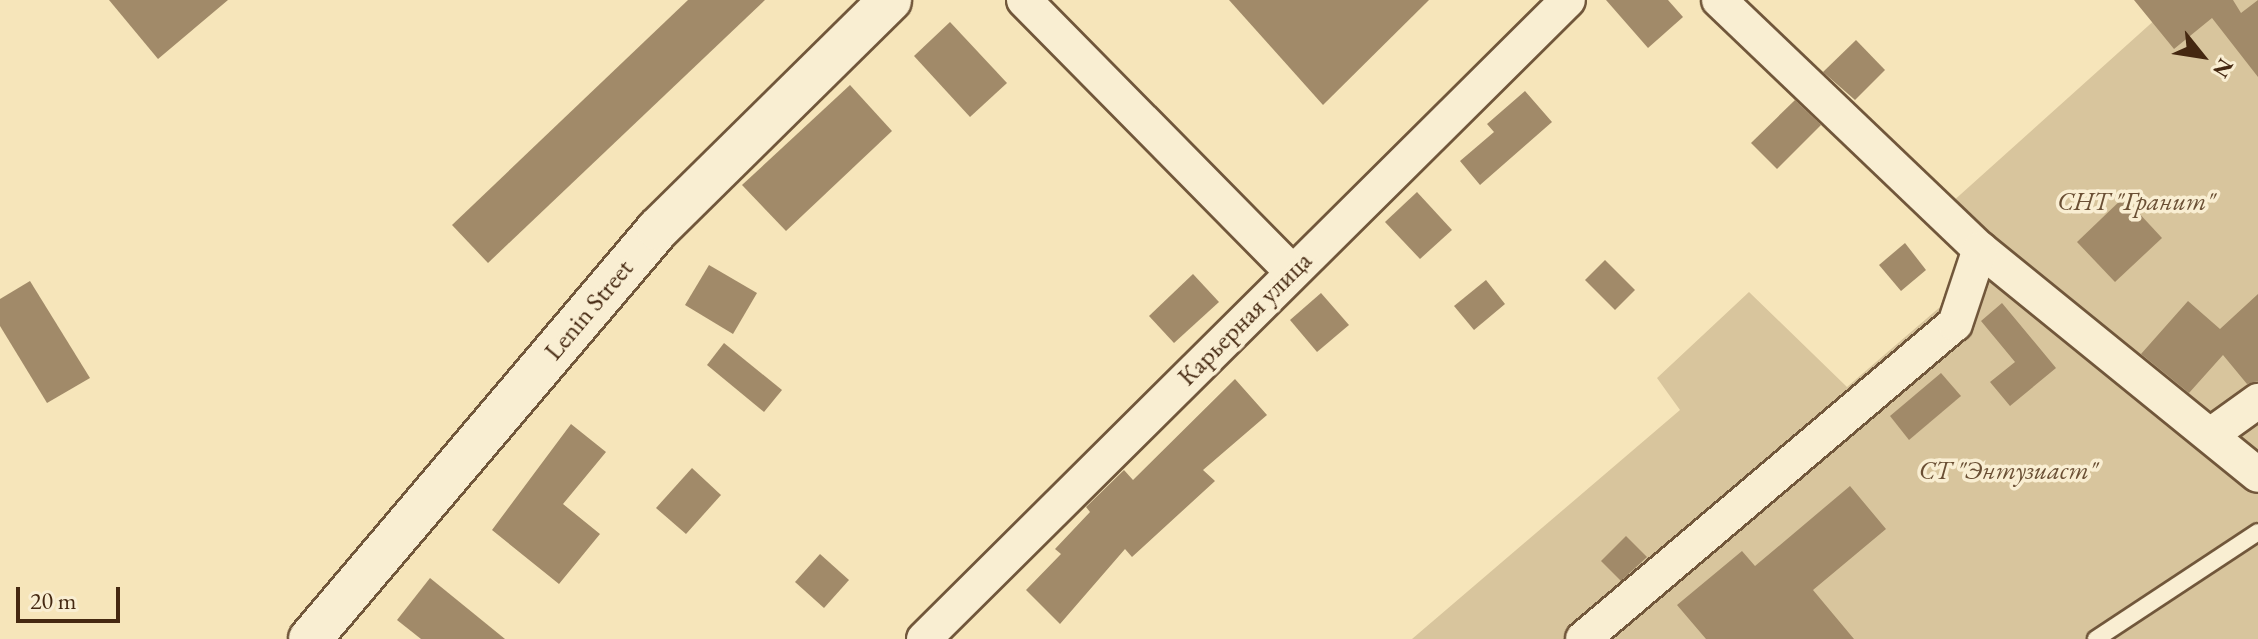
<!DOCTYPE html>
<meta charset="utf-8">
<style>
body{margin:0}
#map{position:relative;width:2258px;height:639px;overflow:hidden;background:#f6e5ba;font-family:"EB Garamond",serif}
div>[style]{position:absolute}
.green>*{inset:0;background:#d8c59d}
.building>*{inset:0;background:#a18a69}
.roads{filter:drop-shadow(2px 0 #71573b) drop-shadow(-2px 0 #71573b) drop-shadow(0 2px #71573b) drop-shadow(0 -2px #71573b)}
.service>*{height:16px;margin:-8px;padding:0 8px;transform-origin:8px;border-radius:8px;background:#f9eed2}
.minor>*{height:34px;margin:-17px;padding:0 17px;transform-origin:17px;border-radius:17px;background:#f9eed2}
.tertiary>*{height:42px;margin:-21px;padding:0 21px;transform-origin:21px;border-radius:21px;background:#f9eed2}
span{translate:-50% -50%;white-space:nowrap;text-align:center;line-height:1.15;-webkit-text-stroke:7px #f9eed2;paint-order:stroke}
.park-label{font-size:26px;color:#6a4f34;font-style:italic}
.street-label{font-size:26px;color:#452811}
.north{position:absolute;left:2162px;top:16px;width:80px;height:80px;-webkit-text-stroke:6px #f9eed2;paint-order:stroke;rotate:120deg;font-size:22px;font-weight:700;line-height:32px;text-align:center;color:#452811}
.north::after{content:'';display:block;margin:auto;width:28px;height:36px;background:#452811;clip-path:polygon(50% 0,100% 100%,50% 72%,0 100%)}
.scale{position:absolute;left:16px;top:587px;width:104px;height:36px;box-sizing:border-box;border:4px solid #452811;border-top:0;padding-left:10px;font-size:24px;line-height:28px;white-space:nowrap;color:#452811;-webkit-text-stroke:6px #f9eed2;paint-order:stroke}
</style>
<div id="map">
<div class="green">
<i style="clip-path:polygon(2177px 0,2258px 0,2258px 639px,1412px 639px,1680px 410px,1657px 378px,1749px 292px,1847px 387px,1940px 307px,1956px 274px,1994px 241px,1951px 203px)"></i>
</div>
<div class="building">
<i style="clip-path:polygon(109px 0,228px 0,158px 59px)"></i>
<i style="clip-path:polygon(688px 0,765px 0,488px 263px,452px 225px)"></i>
<i style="clip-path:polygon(1229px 0,1429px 0,1323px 105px)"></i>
<i style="clip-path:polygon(1606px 0,1668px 0,1683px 17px,1648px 48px)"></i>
<i style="clip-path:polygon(2134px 0,2233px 0,2241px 13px,2258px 0,2258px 77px,2212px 18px,2174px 49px)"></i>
<i style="clip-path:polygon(950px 22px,1007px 83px,970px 117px,914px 56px)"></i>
<i style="clip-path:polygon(1856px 40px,1885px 70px,1855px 100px,1823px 72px)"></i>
<i style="clip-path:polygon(850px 85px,892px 131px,786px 231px,742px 185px)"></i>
<i style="clip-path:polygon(1525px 91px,1552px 122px,1480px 185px,1460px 161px,1494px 132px,1487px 124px)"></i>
<i style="clip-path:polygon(1795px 100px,1821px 125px,1777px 169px,1751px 143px)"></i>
<i style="clip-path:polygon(1417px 192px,1452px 230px,1420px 259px,1385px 222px)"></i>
<i style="clip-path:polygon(2124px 197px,2162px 238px,2115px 282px,2077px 242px)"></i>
<i style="clip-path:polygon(1905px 243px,1926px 270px,1901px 291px,1879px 265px)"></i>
<i style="clip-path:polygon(1605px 260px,1635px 290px,1615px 310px,1585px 280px)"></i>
<i style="clip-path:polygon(709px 265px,757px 293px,733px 334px,685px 305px)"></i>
<i style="clip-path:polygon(1193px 274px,1219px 302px,1174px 343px,1149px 316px)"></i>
<i style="clip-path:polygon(1486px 280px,1505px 304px,1474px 330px,1454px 306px)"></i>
<i style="clip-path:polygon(30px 281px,90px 378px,47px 403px,0 326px,0 299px)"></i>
<i style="clip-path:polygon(1321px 293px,1349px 325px,1317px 352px,1290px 320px)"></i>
<i style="clip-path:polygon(2258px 294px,2258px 381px,2247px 384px,2223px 355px,2189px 393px,2141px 354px,2188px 301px,2220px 329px)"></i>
<i style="clip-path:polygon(2002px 303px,2056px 368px,2010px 406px,1990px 382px,2015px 362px,1981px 321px)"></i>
<i style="clip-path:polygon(724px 343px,782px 390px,764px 412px,707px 365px)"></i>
<i style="clip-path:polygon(1941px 373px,1961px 396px,1909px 440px,1890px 416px)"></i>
<i style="clip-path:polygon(1235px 379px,1267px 415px,1203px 470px,1215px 481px,1132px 557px,1125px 549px,1060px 624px,1026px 590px,1061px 554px,1055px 549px,1090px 512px,1086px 507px,1124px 470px,1133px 480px)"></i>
<i style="clip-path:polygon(571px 424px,606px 452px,563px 504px,600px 534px,559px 584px,492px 530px)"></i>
<i style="clip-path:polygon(692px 468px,721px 495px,686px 534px,656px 508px)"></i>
<i style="clip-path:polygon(1850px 486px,1886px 529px,1813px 590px,1854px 639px,1706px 639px,1677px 605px,1742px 551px,1755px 566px)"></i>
<i style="clip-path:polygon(1626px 536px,1647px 557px,1621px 581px,1601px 561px)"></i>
<i style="clip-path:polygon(820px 554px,849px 580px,824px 608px,795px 582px)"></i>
<i style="clip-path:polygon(430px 578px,505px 639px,421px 639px,397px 620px)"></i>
</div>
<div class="roads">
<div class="service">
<i style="left:2096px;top:639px;width:194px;rotate:-33.4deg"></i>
</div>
<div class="minor">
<i style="left:1024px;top:0;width:382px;rotate:45.4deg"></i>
<i style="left:1719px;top:0;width:361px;rotate:43.7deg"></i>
<i style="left:1980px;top:249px;width:358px;rotate:39.1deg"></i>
<i style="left:2212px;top:434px;width:57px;rotate:-35.7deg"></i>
<i style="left:924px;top:639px;width:907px;rotate:-44.78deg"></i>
<i style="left:1583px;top:639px;width:487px;rotate:-40.3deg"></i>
<i style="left:1955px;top:324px;width:79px;rotate:-71.6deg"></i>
</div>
<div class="tertiary">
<i style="left:310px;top:639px;width:538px;rotate:-49.68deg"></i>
<i style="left:658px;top:229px;width:326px;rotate:-44.6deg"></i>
</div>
</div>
<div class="park-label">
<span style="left:2136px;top:202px">СНТ "Гранит"</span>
<span style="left:2008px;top:471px">СТ "Энтузиаст"</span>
</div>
<div class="street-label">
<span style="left:589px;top:310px;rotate:-50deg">Lenin Street</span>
<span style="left:1245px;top:319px;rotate:-45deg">Карьерная улица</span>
</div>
<div class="north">N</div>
<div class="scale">20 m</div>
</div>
